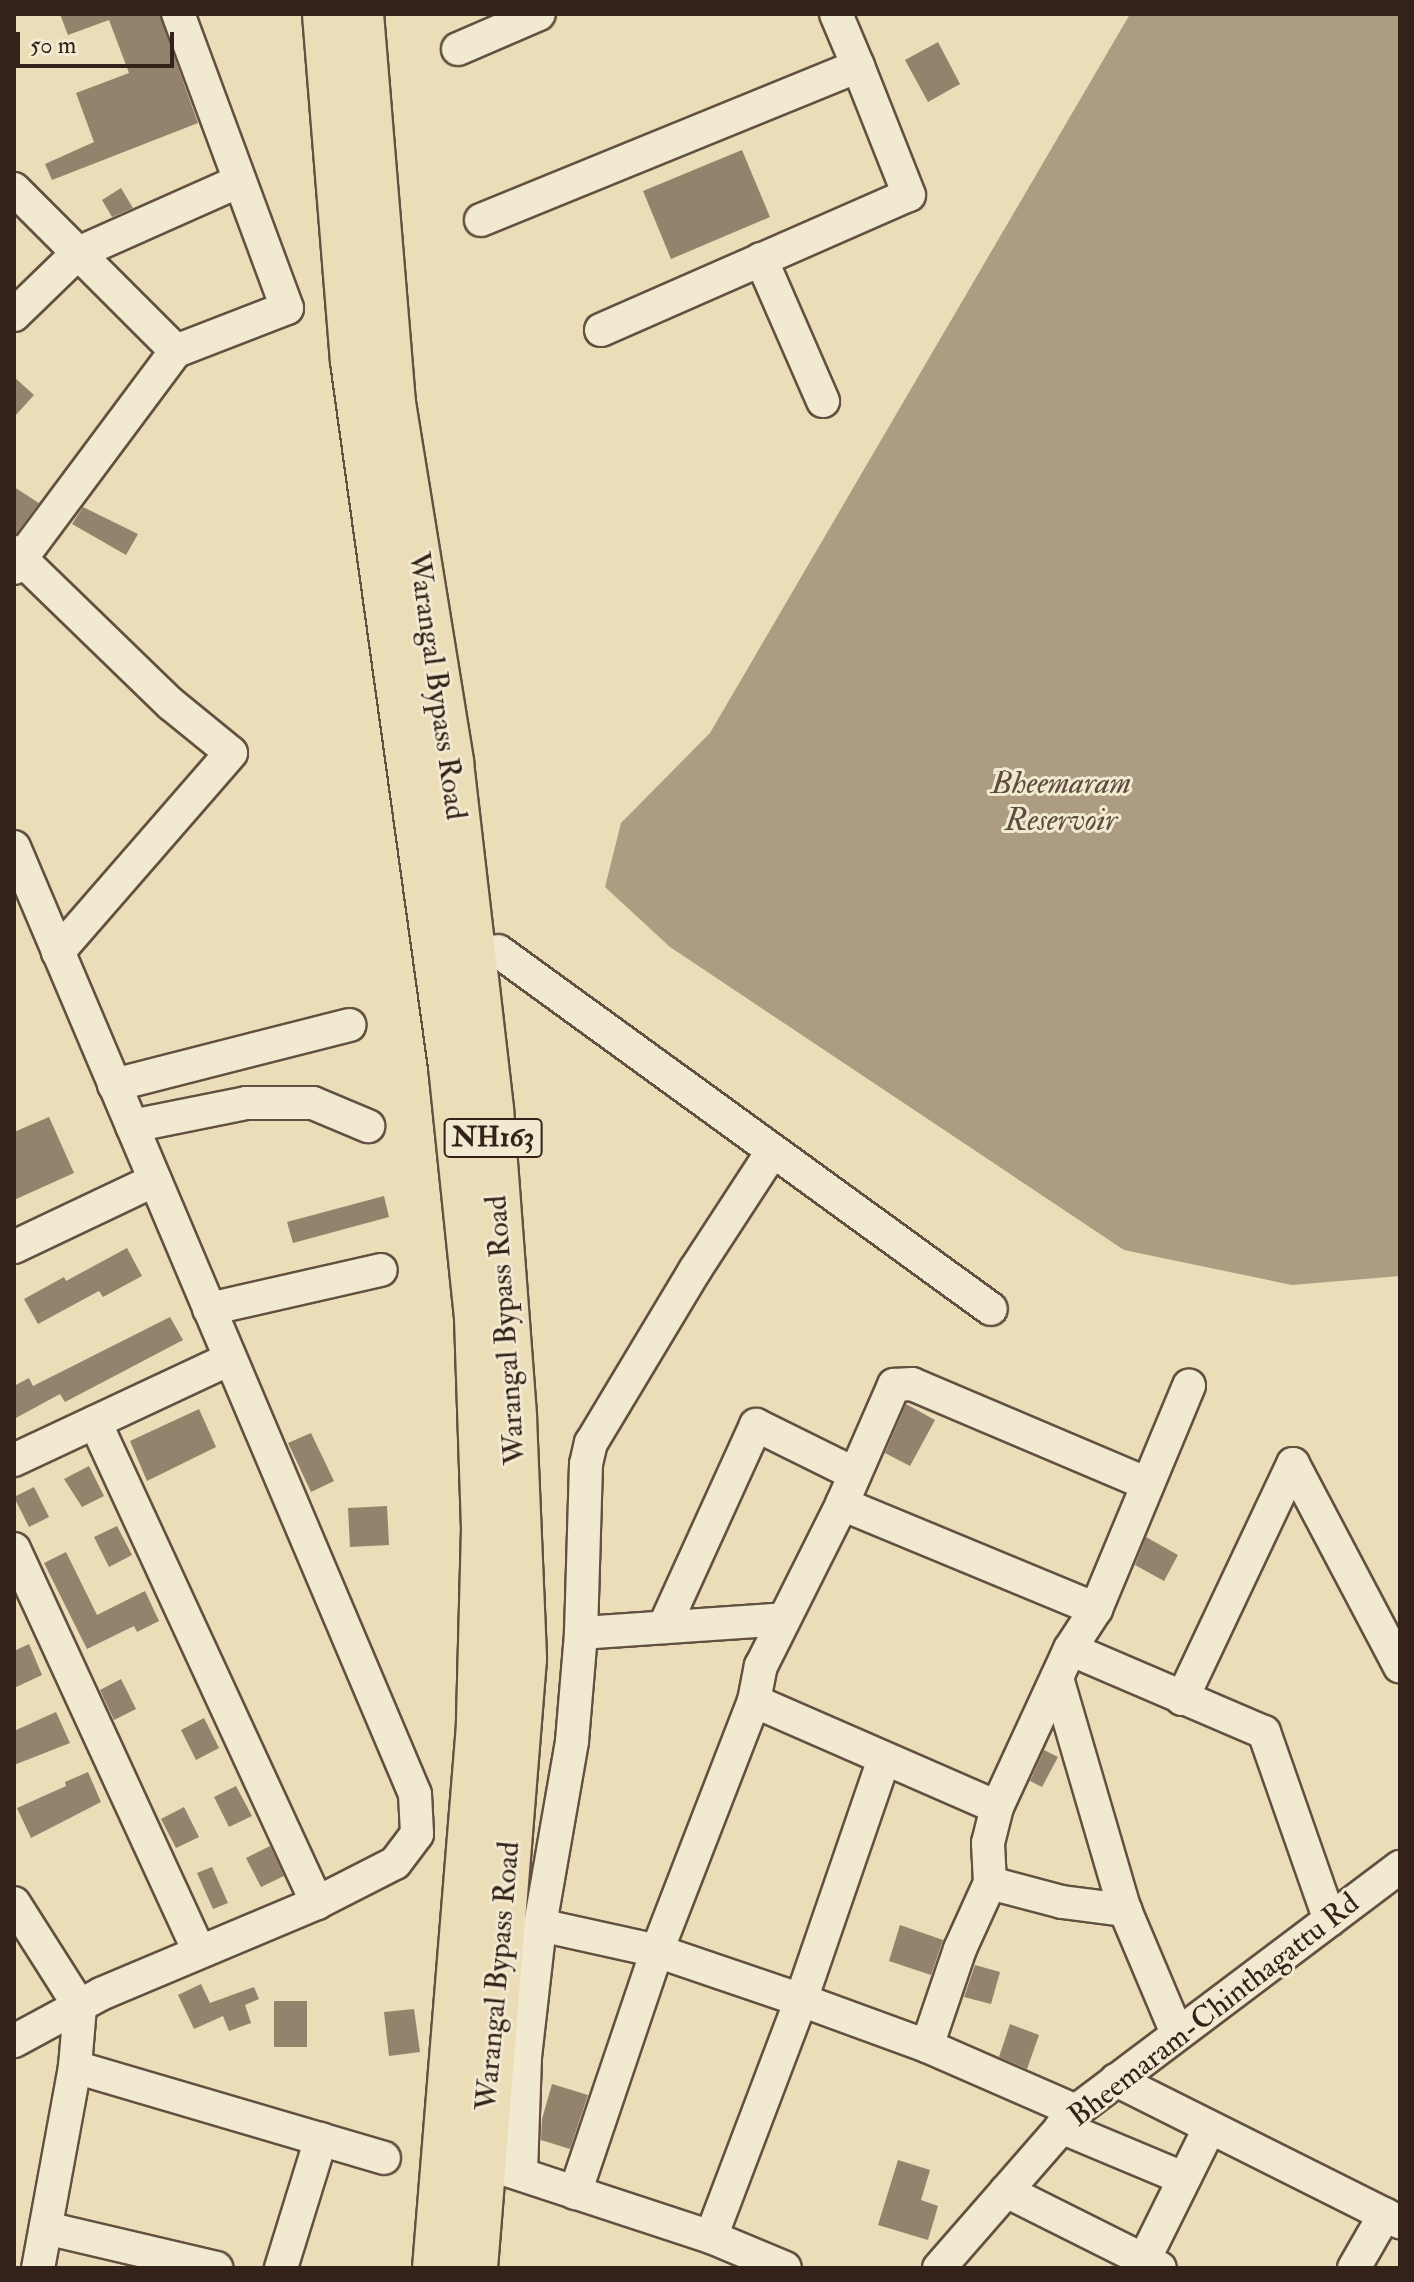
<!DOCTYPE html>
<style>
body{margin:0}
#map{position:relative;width:1414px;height:2282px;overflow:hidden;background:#eaddb7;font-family:"IM FELL Double Pica",serif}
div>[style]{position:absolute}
.water>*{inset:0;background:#ac9d82}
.building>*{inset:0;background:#93836c}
.roads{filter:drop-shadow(2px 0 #625141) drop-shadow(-2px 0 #625141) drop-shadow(0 2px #625141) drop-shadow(0 -2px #625141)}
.minor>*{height:32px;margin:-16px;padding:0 16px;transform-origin:16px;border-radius:16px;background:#f1e9d0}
.highway>*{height:44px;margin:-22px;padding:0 22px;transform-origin:22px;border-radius:22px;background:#eaddb7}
span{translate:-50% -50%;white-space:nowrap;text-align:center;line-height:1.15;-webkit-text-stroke:6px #f1e9d0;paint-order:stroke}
.shield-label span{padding:2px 6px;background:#f1e9d0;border:2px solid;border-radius:6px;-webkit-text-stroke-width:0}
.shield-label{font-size:28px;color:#34221a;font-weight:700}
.street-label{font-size:30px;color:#34221a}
.water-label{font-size:32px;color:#5e4d3e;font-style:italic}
.frame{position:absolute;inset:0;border:16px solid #34221a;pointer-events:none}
.scale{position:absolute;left:16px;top:32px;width:158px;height:36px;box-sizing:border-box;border:4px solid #34221a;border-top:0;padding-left:10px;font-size:24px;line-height:28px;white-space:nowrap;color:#34221a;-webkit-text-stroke:6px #f1e9d0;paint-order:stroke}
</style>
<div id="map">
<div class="water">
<i style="clip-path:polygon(1130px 14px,1400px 14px,1400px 1276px,1292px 1285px,1124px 1250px,670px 947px,605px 887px,621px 823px,710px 733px)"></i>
</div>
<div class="building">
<i style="clip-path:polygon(60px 14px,159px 14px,198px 123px,52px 180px,45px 164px,94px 142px,76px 93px,129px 73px,109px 20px,68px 35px)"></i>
<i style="clip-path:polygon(938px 42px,960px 84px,928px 102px,905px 60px)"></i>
<i style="clip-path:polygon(742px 150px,770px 217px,671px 259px,643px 191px)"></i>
<i style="clip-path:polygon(121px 188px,133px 208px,112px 217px,102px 200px)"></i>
<i style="clip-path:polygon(14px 377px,34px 395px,14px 417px)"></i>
<i style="clip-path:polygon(14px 487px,39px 503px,16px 534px,14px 534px)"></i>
<i style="clip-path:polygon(83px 507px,138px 534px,126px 555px,72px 524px)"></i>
<i style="clip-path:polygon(49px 1117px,74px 1173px,14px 1200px,14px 1132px)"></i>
<i style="clip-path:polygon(384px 1196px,389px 1217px,293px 1243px,287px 1222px)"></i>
<i style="clip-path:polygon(127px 1248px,142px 1276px,103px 1297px,99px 1291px,38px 1324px,24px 1299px,64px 1277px,66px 1281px)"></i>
<i style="clip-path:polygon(170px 1317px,183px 1340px,65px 1402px,60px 1394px,14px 1419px,14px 1386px,29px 1378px,33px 1386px)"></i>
<i style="clip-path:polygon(906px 1404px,935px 1420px,910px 1466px,885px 1453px)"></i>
<i style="clip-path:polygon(199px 1409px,216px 1447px,147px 1481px,130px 1441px)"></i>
<i style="clip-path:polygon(311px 1433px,334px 1481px,311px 1492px,288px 1443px)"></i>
<i style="clip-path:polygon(89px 1466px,104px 1496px,82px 1507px,64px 1479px)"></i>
<i style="clip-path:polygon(34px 1487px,49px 1517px,29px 1527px,14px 1497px)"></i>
<i style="clip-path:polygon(387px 1506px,389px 1545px,350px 1547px,348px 1508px)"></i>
<i style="clip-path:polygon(117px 1526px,132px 1555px,109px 1567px,94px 1537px)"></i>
<i style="clip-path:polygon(1146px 1537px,1178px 1555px,1164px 1581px,1135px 1565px)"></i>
<i style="clip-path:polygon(66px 1552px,97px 1615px,145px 1591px,159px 1621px,137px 1632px,134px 1626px,87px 1649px,44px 1563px)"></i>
<i style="clip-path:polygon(29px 1644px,42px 1675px,14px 1688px,14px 1651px)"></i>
<i style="clip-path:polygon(121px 1679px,136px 1709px,114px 1720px,100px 1690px)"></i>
<i style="clip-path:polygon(56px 1712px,70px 1743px,14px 1765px,14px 1731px)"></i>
<i style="clip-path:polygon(204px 1718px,219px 1748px,196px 1760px,181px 1730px)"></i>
<i style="clip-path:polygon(1044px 1750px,1058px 1757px,1042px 1787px,1030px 1781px)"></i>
<i style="clip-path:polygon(88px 1772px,101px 1802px,31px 1838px,17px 1808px,66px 1786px,65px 1782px)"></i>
<i style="clip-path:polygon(236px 1786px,252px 1816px,229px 1827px,214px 1797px)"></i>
<i style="clip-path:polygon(184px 1807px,199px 1837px,176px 1848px,161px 1819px)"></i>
<i style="clip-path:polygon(270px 1846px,284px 1876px,261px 1887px,246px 1858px)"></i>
<i style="clip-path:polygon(212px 1867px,228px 1903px,213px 1909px,197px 1873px)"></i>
<i style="clip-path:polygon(900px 1925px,943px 1940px,931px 1975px,889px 1961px)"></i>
<i style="clip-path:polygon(975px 1965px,1000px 1972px,991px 2004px,964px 1997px)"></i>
<i style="clip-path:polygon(201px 1984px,210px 2003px,254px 1987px,259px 1999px,245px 2005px,251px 2023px,229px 2031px,223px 2016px,194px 2029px,178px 1995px)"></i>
<i style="clip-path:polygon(274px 2001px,307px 2001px,307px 2047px,274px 2047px)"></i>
<i style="clip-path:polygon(414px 2009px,420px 2052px,389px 2056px,384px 2012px)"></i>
<i style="clip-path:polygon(1010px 2024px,1039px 2035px,1027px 2069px,999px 2057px)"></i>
<i style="clip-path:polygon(552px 2084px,588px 2095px,570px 2149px,541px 2140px,542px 2119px)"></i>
<i style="clip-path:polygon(898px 2160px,930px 2170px,921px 2200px,938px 2206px,928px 2240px,878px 2225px)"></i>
</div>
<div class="roads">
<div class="minor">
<i style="left:458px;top:49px;width:88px;rotate:-23.4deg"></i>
<i style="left:14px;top:189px;width:229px;rotate:45deg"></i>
<i style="left:481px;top:220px;width:407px;rotate:-22.2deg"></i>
<i style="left:858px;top:66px;width:56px;rotate:-112.9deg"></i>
<i style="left:761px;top:259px;width:155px;rotate:66.4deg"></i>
<i style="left:14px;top:315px;width:89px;rotate:-44.1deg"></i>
<i style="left:78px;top:253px;width:177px;rotate:-24deg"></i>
<i style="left:601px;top:330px;width:336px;rotate:-23.7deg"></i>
<i style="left:909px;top:195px;width:139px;rotate:-111.6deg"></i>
<i style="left:14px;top:552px;width:219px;rotate:44.1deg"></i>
<i style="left:171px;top:704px;width:77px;rotate:39.2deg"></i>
<i style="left:231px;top:753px;width:264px;rotate:131deg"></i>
<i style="left:14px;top:568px;width:271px;rotate:-53.3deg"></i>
<i style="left:176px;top:351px;width:119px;rotate:-21.2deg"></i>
<i style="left:287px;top:308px;width:314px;rotate:-110.3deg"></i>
<i style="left:14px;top:847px;width:1028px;rotate:67.05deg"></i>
<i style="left:415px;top:1794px;width:40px;rotate:87.1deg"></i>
<i style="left:417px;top:1834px;width:36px;rotate:127deg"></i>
<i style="left:395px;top:1863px;width:88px;rotate:152.9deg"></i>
<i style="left:317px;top:1903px;width:234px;rotate:157.2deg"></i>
<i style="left:101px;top:1994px;width:99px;rotate:151.6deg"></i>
<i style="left:498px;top:951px;width:609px;rotate:35.99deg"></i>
<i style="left:114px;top:1085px;width:243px;rotate:-14.3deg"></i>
<i style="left:132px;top:1126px;width:116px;rotate:-11.4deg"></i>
<i style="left:246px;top:1103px;width:67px"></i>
<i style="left:313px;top:1103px;width:60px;rotate:22.7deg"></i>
<i style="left:14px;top:1247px;width:156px;rotate:-25.4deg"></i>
<i style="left:209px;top:1309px;width:176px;rotate:-12.8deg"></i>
<i style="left:95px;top:1422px;width:530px;rotate:65.22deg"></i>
<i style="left:14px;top:1460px;width:238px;rotate:-25.1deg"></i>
<i style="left:842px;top:1504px;width:275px;rotate:22.5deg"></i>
<i style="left:14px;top:1549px;width:443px;rotate:65.3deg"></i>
<i style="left:664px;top:1627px;width:222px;rotate:-65.5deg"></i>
<i style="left:756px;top:1425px;width:110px;rotate:26.3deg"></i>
<i style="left:581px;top:1633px;width:203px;rotate:-3.9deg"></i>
<i style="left:1070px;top:1649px;width:211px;rotate:23.2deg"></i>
<i style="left:1264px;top:1732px;width:199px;rotate:70.7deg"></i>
<i style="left:1057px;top:1678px;width:242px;rotate:73.7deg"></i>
<i style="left:1125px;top:1910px;width:134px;rotate:67.1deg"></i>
<i style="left:1182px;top:1699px;width:260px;rotate:-64.7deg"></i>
<i style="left:1293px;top:1464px;width:229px;rotate:62.2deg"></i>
<i style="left:754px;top:1701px;width:265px;rotate:23.6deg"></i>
<i style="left:990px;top:1883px;width:74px;rotate:14.8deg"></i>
<i style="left:1062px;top:1902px;width:64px;rotate:7.2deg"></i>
<i style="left:14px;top:1903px;width:123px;rotate:57.6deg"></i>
<i style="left:80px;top:2007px;width:60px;rotate:94.8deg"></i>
<i style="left:75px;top:2067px;width:204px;rotate:100.4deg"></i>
<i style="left:540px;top:1925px;width:120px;rotate:12.5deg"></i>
<i style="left:657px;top:1951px;width:152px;rotate:18.8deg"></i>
<i style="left:801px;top:2000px;width:134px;rotate:20.1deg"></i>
<i style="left:927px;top:2046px;width:163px;rotate:23.6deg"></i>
<i style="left:927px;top:2046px;width:102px;rotate:-71.2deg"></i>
<i style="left:960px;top:1949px;width:72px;rotate:-65.6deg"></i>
<i style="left:990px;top:1883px;width:40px;rotate:-92.9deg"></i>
<i style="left:988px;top:1843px;width:37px;rotate:-76deg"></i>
<i style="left:997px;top:1807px;width:174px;rotate:-65.2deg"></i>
<i style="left:1070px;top:1649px;width:48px;rotate:-57deg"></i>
<i style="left:1096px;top:1609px;width:242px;rotate:-67.4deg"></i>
<i style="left:75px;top:2067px;width:322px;rotate:16.4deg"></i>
<i style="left:1116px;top:2080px;width:318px;rotate:26.6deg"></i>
<i style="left:1061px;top:2127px;width:132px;rotate:22.7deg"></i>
<i style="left:501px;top:2168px;width:221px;rotate:18.2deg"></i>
<i style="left:711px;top:2237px;width:80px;rotate:22.7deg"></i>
<i style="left:521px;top:2172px;width:115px;rotate:-88deg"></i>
<i style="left:525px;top:2057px;width:133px;rotate:-83.5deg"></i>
<i style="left:540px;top:1925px;width:187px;rotate:-80.1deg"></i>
<i style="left:572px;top:1741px;width:108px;rotate:-85.2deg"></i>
<i style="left:581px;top:1633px;width:169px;rotate:-88.3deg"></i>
<i style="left:586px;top:1464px;width:22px;rotate:-77deg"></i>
<i style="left:591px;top:1443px;width:202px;rotate:-59deg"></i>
<i style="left:695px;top:1270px;width:141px;rotate:-56.9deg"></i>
<i style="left:1006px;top:2191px;width:172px;rotate:26.6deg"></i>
<i style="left:575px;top:2193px;width:256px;rotate:-71.3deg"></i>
<i style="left:657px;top:1951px;width:268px;rotate:-68.8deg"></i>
<i style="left:754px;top:1701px;width:36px;rotate:-79deg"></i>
<i style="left:761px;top:1666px;width:181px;rotate:-63.4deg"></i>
<i style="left:842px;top:1504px;width:130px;rotate:-66.4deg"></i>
<i style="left:894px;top:1385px;width:18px;rotate:-3deg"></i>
<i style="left:912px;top:1384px;width:256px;rotate:23deg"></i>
<i style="left:46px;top:2228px;width:175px;rotate:13.2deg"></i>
<i style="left:711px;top:2237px;width:254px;rotate:-69.2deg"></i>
<i style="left:801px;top:2000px;width:255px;rotate:-71deg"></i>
<i style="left:1144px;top:2260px;width:146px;rotate:-63.6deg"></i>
<i style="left:281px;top:2268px;width:135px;rotate:-72.8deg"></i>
<i style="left:939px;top:2268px;width:208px;rotate:-48.9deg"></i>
<i style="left:1076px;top:2111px;width:406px;rotate:-37deg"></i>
<i style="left:1354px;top:2268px;width:62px;rotate:-60.1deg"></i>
</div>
<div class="highway">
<i style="left:325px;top:14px;width:348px;rotate:85.4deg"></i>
<i style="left:353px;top:361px;width:712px;rotate:82.09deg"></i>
<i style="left:451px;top:1066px;width:253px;rotate:84.1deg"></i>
<i style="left:477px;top:1318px;width:210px;rotate:88.1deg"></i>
<i style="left:484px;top:1528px;width:197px;rotate:91.5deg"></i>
<i style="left:479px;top:1725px;width:545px;rotate:94.63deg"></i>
<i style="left:361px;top:14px;width:390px;rotate:85.3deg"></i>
<i style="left:393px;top:403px;width:365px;rotate:80.8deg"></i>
<i style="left:451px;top:763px;width:348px;rotate:83.4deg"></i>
<i style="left:491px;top:1109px;width:310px;rotate:85.7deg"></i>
<i style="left:514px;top:1418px;width:241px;rotate:87.6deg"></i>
<i style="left:524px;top:1659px;width:611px;rotate:94.6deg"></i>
</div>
</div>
<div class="shield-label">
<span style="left:493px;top:1138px">NH163</span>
</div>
<div class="street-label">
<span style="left:437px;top:686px;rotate:82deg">Warangal Bypass Road</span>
<span style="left:506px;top:1330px;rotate:-94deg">Warangal Bypass Road</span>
<span style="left:498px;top:1976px;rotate:-85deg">Warangal Bypass Road</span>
<span style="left:1214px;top:2010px;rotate:-38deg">Bheemaram-Chinthagattu Rd</span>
</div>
<div class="water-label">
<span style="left:1061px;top:802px">Bheemaram<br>Reservoir</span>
</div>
<div class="frame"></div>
<div class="scale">50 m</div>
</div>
